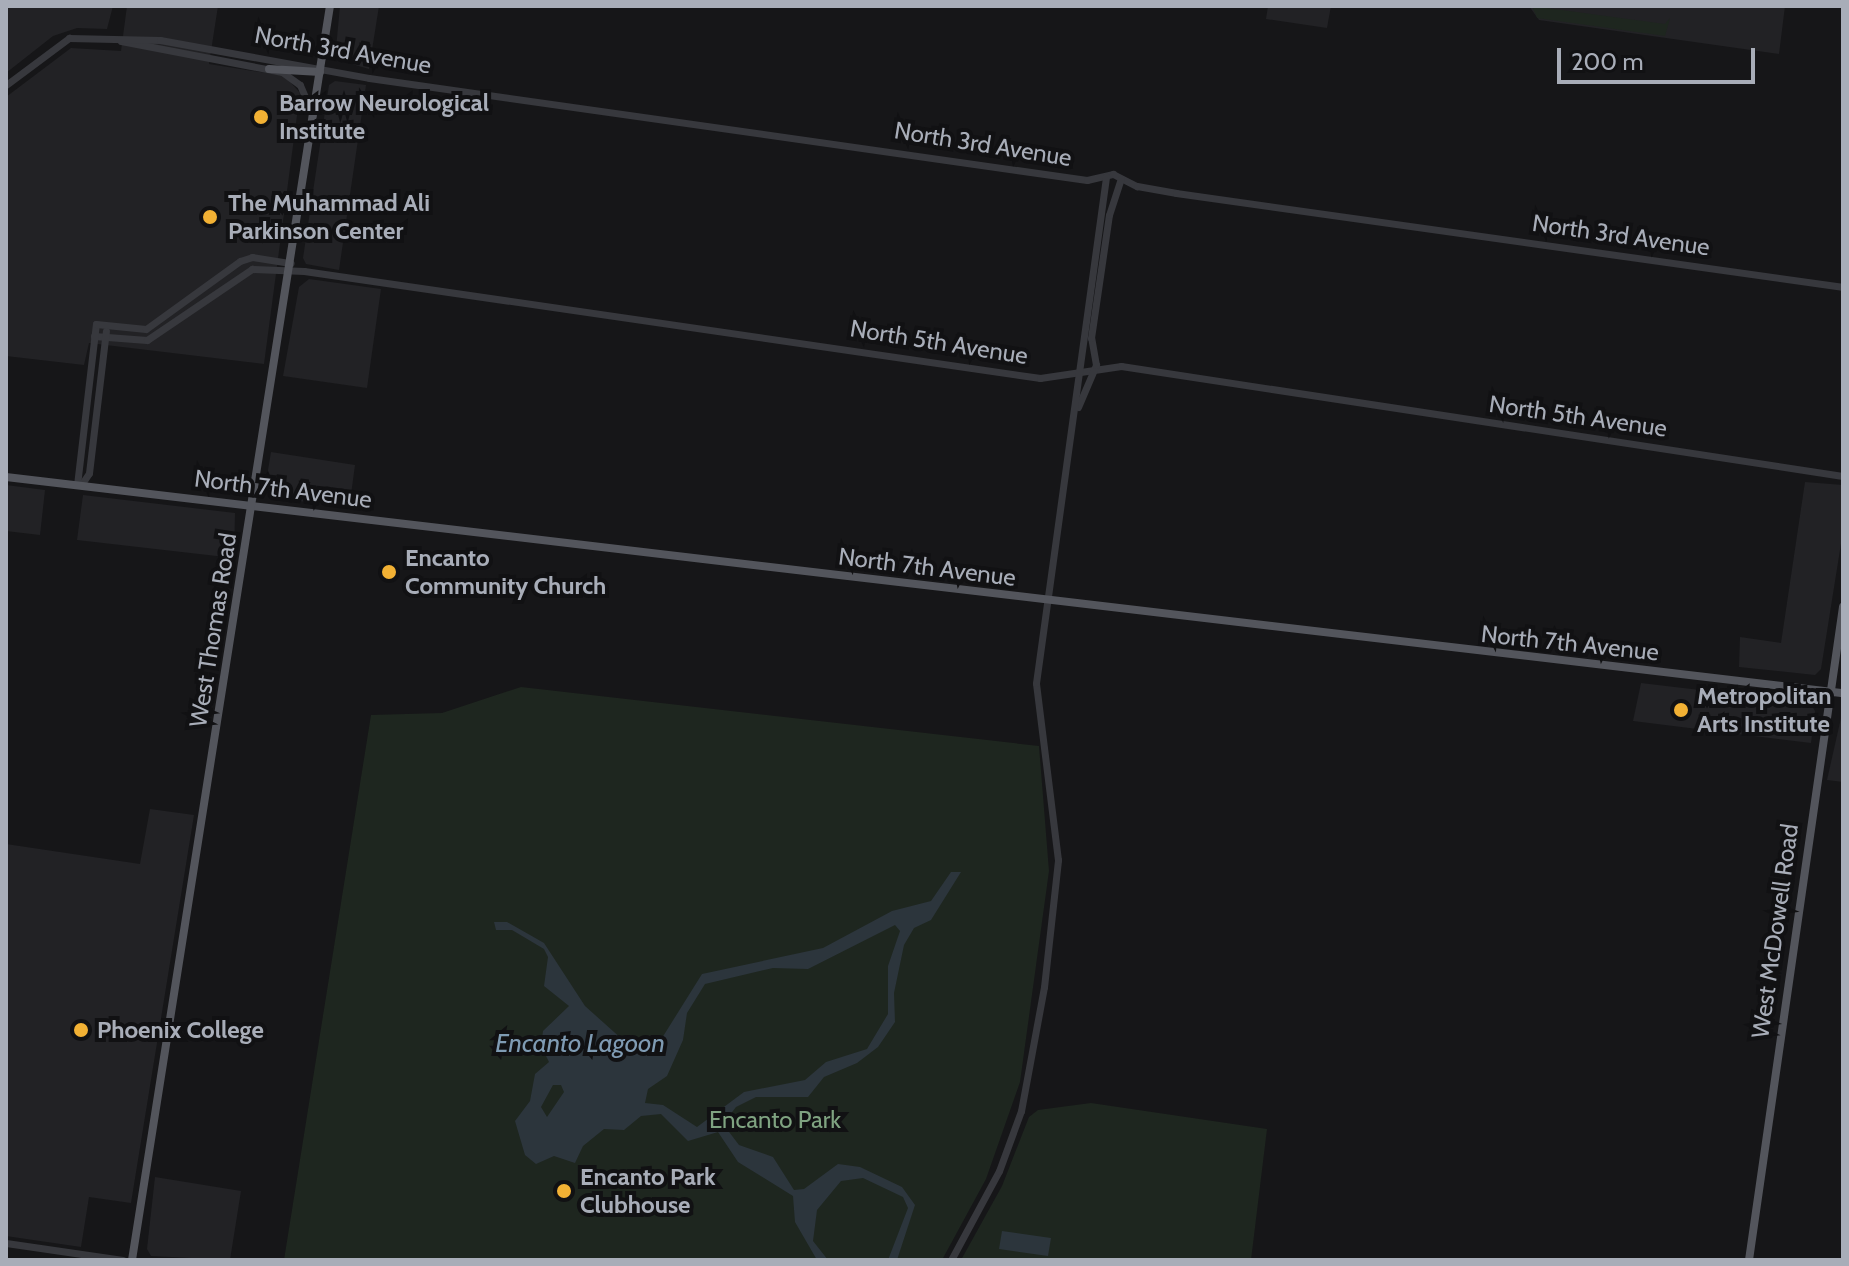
<!DOCTYPE html>
<style>
body{margin:0}
#map{position:relative;width:1849px;height:1266px;overflow:hidden;background:#161618;font-family:Cabin,sans-serif}
div>[style]{position:absolute}
.built>*{inset:0;background:#222225}
.green>*{inset:0;background:#1e261f}
.water>*{inset:0;background:#2c353c}
.minor>*{height:7px;margin:-3.5px;padding:0 3.5px;transform-origin:3.5px;border-radius:3.5px;background:#37383d}
.major>*{height:8px;margin:-4px;padding:0 4px;transform-origin:4px;border-radius:4px;background:#53555c}
.dots>*{width:22px;height:22px;translate:-50% -50%;box-sizing:border-box;border:4px solid #111113;border-radius:50%}
span{translate:-50% -50%;white-space:nowrap;text-align:center;line-height:1.15;-webkit-text-stroke:8px #111113;paint-order:stroke}
.street-label{font-size:24px;color:#a8adb8}
.poi-label{font-size:24px;color:#a8adb8;font-weight:700}
.left{translate:0 -50%;text-align:left}
.park-label{font-size:24px;color:#7fa381}
.water-label{font-size:26px;color:#7f9bb3;font-style:italic}
.frame{position:absolute;inset:0;border:8px solid #a8adb8;pointer-events:none}
.scale{position:absolute;left:1557px;top:48px;width:198px;height:36px;box-sizing:border-box;border:4px solid #a8adb8;border-top:0;padding-left:10px;font-size:24px;line-height:28px;white-space:nowrap;color:#a8adb8;-webkit-text-stroke:6px #111113;paint-order:stroke}
</style>
<div id="map">
<div class="built">
<i style="clip-path:polygon(6px 6px,113px 6px,107px 29px,77px 28px,53px 36px,6px 73px)"></i>
<i style="clip-path:polygon(127px 6px,218px 6px,209px 64px,285px 76px,300px 93px,264px 364px,89px 343px,84px 365px,6px 356px,6px 97px,71px 48px,121px 51px)"></i>
<i style="clip-path:polygon(340px 6px,379px 6px,369px 69px,335px 59px)"></i>
<i style="clip-path:polygon(1268px 6px,1331px 6px,1327px 28px,1266px 19px)"></i>
<i style="clip-path:polygon(1529px 6px,1785px 6px,1779px 54px,1539px 20px)"></i>
<i style="clip-path:polygon(335px 81px,366px 85px,339px 270px,306px 264px,303px 258px,329px 85px)"></i>
<i style="clip-path:polygon(309px 279px,381px 289px,367px 388px,283px 376px,299px 287px)"></i>
<i style="clip-path:polygon(271px 452px,355px 465px,350px 502px,343px 506px,272px 498px,265px 488px)"></i>
<i style="clip-path:polygon(1805px 482px,1843px 485px,1843px 531px,1821px 669px,1815px 675px,1739px 667px,1740px 637px,1781px 643px)"></i>
<i style="clip-path:polygon(6px 485px,45px 490px,40px 535px,6px 531px)"></i>
<i style="clip-path:polygon(83px 495px,235px 513px,234px 558px,77px 540px)"></i>
<i style="clip-path:polygon(1641px 683px,1810px 703px,1815px 711px,1811px 743px,1633px 721px)"></i>
<i style="clip-path:polygon(1843px 709px,1843px 782px,1827px 780px)"></i>
<i style="clip-path:polygon(150px 809px,194px 815px,131px 1203px,89px 1197px,81px 1247px,6px 1236px,6px 844px,140px 864px)"></i>
<i style="clip-path:polygon(155px 1177px,241px 1191px,230px 1260px,151px 1256px,147px 1249px)"></i>
</div>
<div class="green">
<i style="clip-path:polygon(1532px 6px,1665px 24px,1670px 18px,1665px 36px,1537px 18px)"></i>
<i style="clip-path:polygon(521px 687px,1039px 746px,1049px 871px,1020px 1082px,986px 1179px,942px 1260px,284px 1260px,371px 715px,442px 713px)"></i>
<i style="clip-path:polygon(1091px 1103px,1267px 1129px,1251px 1260px,961px 1260px,1002px 1186px,1029px 1117px,1038px 1110px)"></i>
</div>
<div class="water">
<i style="clip-path:polygon(evenodd,951px 872px,961px 872px,931px 920px,914px 928px,904px 945px,894px 993px,895px 1022px,878px 1047px,857px 1063px,824px 1077px,808px 1097px,756px 1097px,736px 1107px,723px 1124px,739px 1145px,773px 1157px,794px 1190px,804px 1189px,838px 1164px,860px 1167px,902px 1187px,915px 1205px,897px 1260px,888px 1260px,908px 1208px,903px 1197px,863px 1178px,841px 1181px,817px 1210px,813px 1241px,828px 1260px,817px 1260px,795px 1222px,793px 1196px,738px 1162px,718px 1132px,688px 1141px,661px 1114px,641px 1116px,624px 1130px,604px 1129px,583px 1146px,575px 1163px,554px 1156px,536px 1164px,525px 1155px,515px 1121px,530px 1101px,535px 1074px,549px 1062px,541px 1046px,543px 1031px,569px 1006px,544px 986px,548px 957px,544px 949px,512px 930px,496px 930px,494px 922px,507px 922px,544px 943px,585px 1006px,633px 1049px,644px 1052px,662px 1038px,702px 974px,823px 948px,892px 911px,931px 901px,951px 872px,895px 925px,900px 931px,888px 966px,888px 1014px,867px 1049px,826px 1062px,805px 1080px,744px 1092px,697px 1127px,663px 1105px,645px 1103px,648px 1089px,667px 1076px,683px 1040px,687px 1013px,705px 984px,773px 968px,808px 969px,895px 925px,951px 872px,553px 1085px,561px 1085px,564px 1092px,547px 1117px,541px 1107px,553px 1085px)"></i>
<i style="clip-path:polygon(1002px 1231px,1051px 1238px,1048px 1256px,999px 1249px)"></i>
</div>
<div class="minor">
<i style="left:121px;top:41px;width:164px;rotate:10.9deg"></i>
<i style="left:282px;top:72px;width:22px;rotate:36deg"></i>
<i style="left:300px;top:85px;width:33px;rotate:67deg"></i>
<i style="left:6px;top:85px;width:79px;rotate:-36.7deg"></i>
<i style="left:69px;top:38px;width:91px;rotate:1.3deg"></i>
<i style="left:160px;top:40px;width:212px;rotate:10.3deg"></i>
<i style="left:369px;top:78px;width:725px;rotate:8.09deg"></i>
<i style="left:1087px;top:180px;width:27px;rotate:-13deg"></i>
<i style="left:1113px;top:174px;width:27px;rotate:27deg"></i>
<i style="left:1137px;top:186px;width:40px;rotate:10deg"></i>
<i style="left:1176px;top:193px;width:674px;rotate:8.02deg"></i>
<i style="left:94px;top:336px;width:53px;rotate:4.3deg"></i>
<i style="left:147px;top:340px;width:127px;rotate:-34.1deg"></i>
<i style="left:252px;top:269px;width:52px;rotate:2.2deg"></i>
<i style="left:304px;top:271px;width:744px;rotate:8.27deg"></i>
<i style="left:1040px;top:378px;width:82px;rotate:-8.4deg"></i>
<i style="left:1121px;top:366px;width:730px;rotate:8.66deg"></i>
<i style="left:1078px;top:407px;width:46px;rotate:-66.8deg"></i>
<i style="left:1096px;top:365px;width:27px;rotate:-100deg"></i>
<i style="left:1091px;top:338px;width:124px;rotate:-81.7deg"></i>
<i style="left:1109px;top:215px;width:38px;rotate:-72deg"></i>
<i style="left:77px;top:485px;width:162px;rotate:-83.3deg"></i>
<i style="left:96px;top:324px;width:50px;rotate:5.7deg"></i>
<i style="left:146px;top:329px;width:116px;rotate:-35.9deg"></i>
<i style="left:240px;top:261px;width:13px;rotate:-18deg"></i>
<i style="left:252px;top:257px;width:39px;rotate:9deg"></i>
<i style="left:81px;top:485px;width:14px;rotate:-56deg"></i>
<i style="left:89px;top:473px;width:143px;rotate:-83.2deg"></i>
<i style="left:6px;top:1243px;width:118px;rotate:8.3deg"></i>
<i style="left:951px;top:1260px;width:101px;rotate:-61.7deg"></i>
<i style="left:999px;top:1171px;width:64px;rotate:-69.9deg"></i>
<i style="left:1021px;top:1111px;width:126px;rotate:-79.5deg"></i>
<i style="left:1044px;top:987px;width:128px;rotate:-83.7deg"></i>
<i style="left:1058px;top:860px;width:178px;rotate:-97.1deg"></i>
<i style="left:1036px;top:683px;width:511px;rotate:-82.12deg"></i>
</div>
<div class="major">
<i style="left:269px;top:69px;width:51px;rotate:3.4deg"></i>
<i style="left:6px;top:477px;width:1850px;rotate:6.71deg"></i>
<i style="left:132px;top:1260px;width:1270px;rotate:-81.03deg"></i>
<i style="left:1749px;top:1260px;width:660px;rotate:-81.81deg"></i>
</div>
<div class="dots">
<i style="left:261px;top:117px;background:#f2b134"></i>
<i style="left:210px;top:217px;background:#f2b134"></i>
<i style="left:389px;top:572px;background:#f2b134"></i>
<i style="left:1681px;top:710px;background:#f2b134"></i>
<i style="left:81px;top:1030px;background:#f2b134"></i>
<i style="left:564px;top:1191px;background:#f2b134"></i>
</div>
<div class="street-label">
<span style="left:343px;top:50px;rotate:10deg">North 3rd Avenue</span>
<span style="left:983px;top:144px;rotate:9deg">North 3rd Avenue</span>
<span style="left:1621px;top:235px;rotate:8deg">North 3rd Avenue</span>
<span style="left:939px;top:342px;rotate:9deg">North 5th Avenue</span>
<span style="left:1578px;top:416px;rotate:8deg">North 5th Avenue</span>
<span style="left:283px;top:489px;rotate:7deg">North 7th Avenue</span>
<span style="left:927px;top:567px;rotate:7deg">North 7th Avenue</span>
<span style="left:213px;top:630px;rotate:-81deg">West Thomas Road</span>
<span style="left:1570px;top:643px;rotate:6deg">North 7th Avenue</span>
<span style="left:1775px;top:931px;rotate:-82deg">West McDowell Road</span>
</div>
<div class="poi-label">
<span class="left" style="left:279px;top:117px">Barrow Neurological<br>Institute</span>
<span class="left" style="left:228px;top:217px">The Muhammad Ali<br>Parkinson Center</span>
<span class="left" style="left:405px;top:572px">Encanto<br>Community Church</span>
<span class="left" style="left:1697px;top:710px">Metropolitan<br>Arts Institute</span>
<span class="left" style="left:97px;top:1030px">Phoenix College</span>
<span class="left" style="left:580px;top:1191px">Encanto Park<br>Clubhouse</span>
</div>
<div class="park-label">
<span style="left:775px;top:1120px">Encanto Park</span>
</div>
<div class="water-label">
<span style="left:580px;top:1044px">Encanto Lagoon</span>
</div>
<div class="frame"></div>
<div class="scale">200 m</div>
</div>
